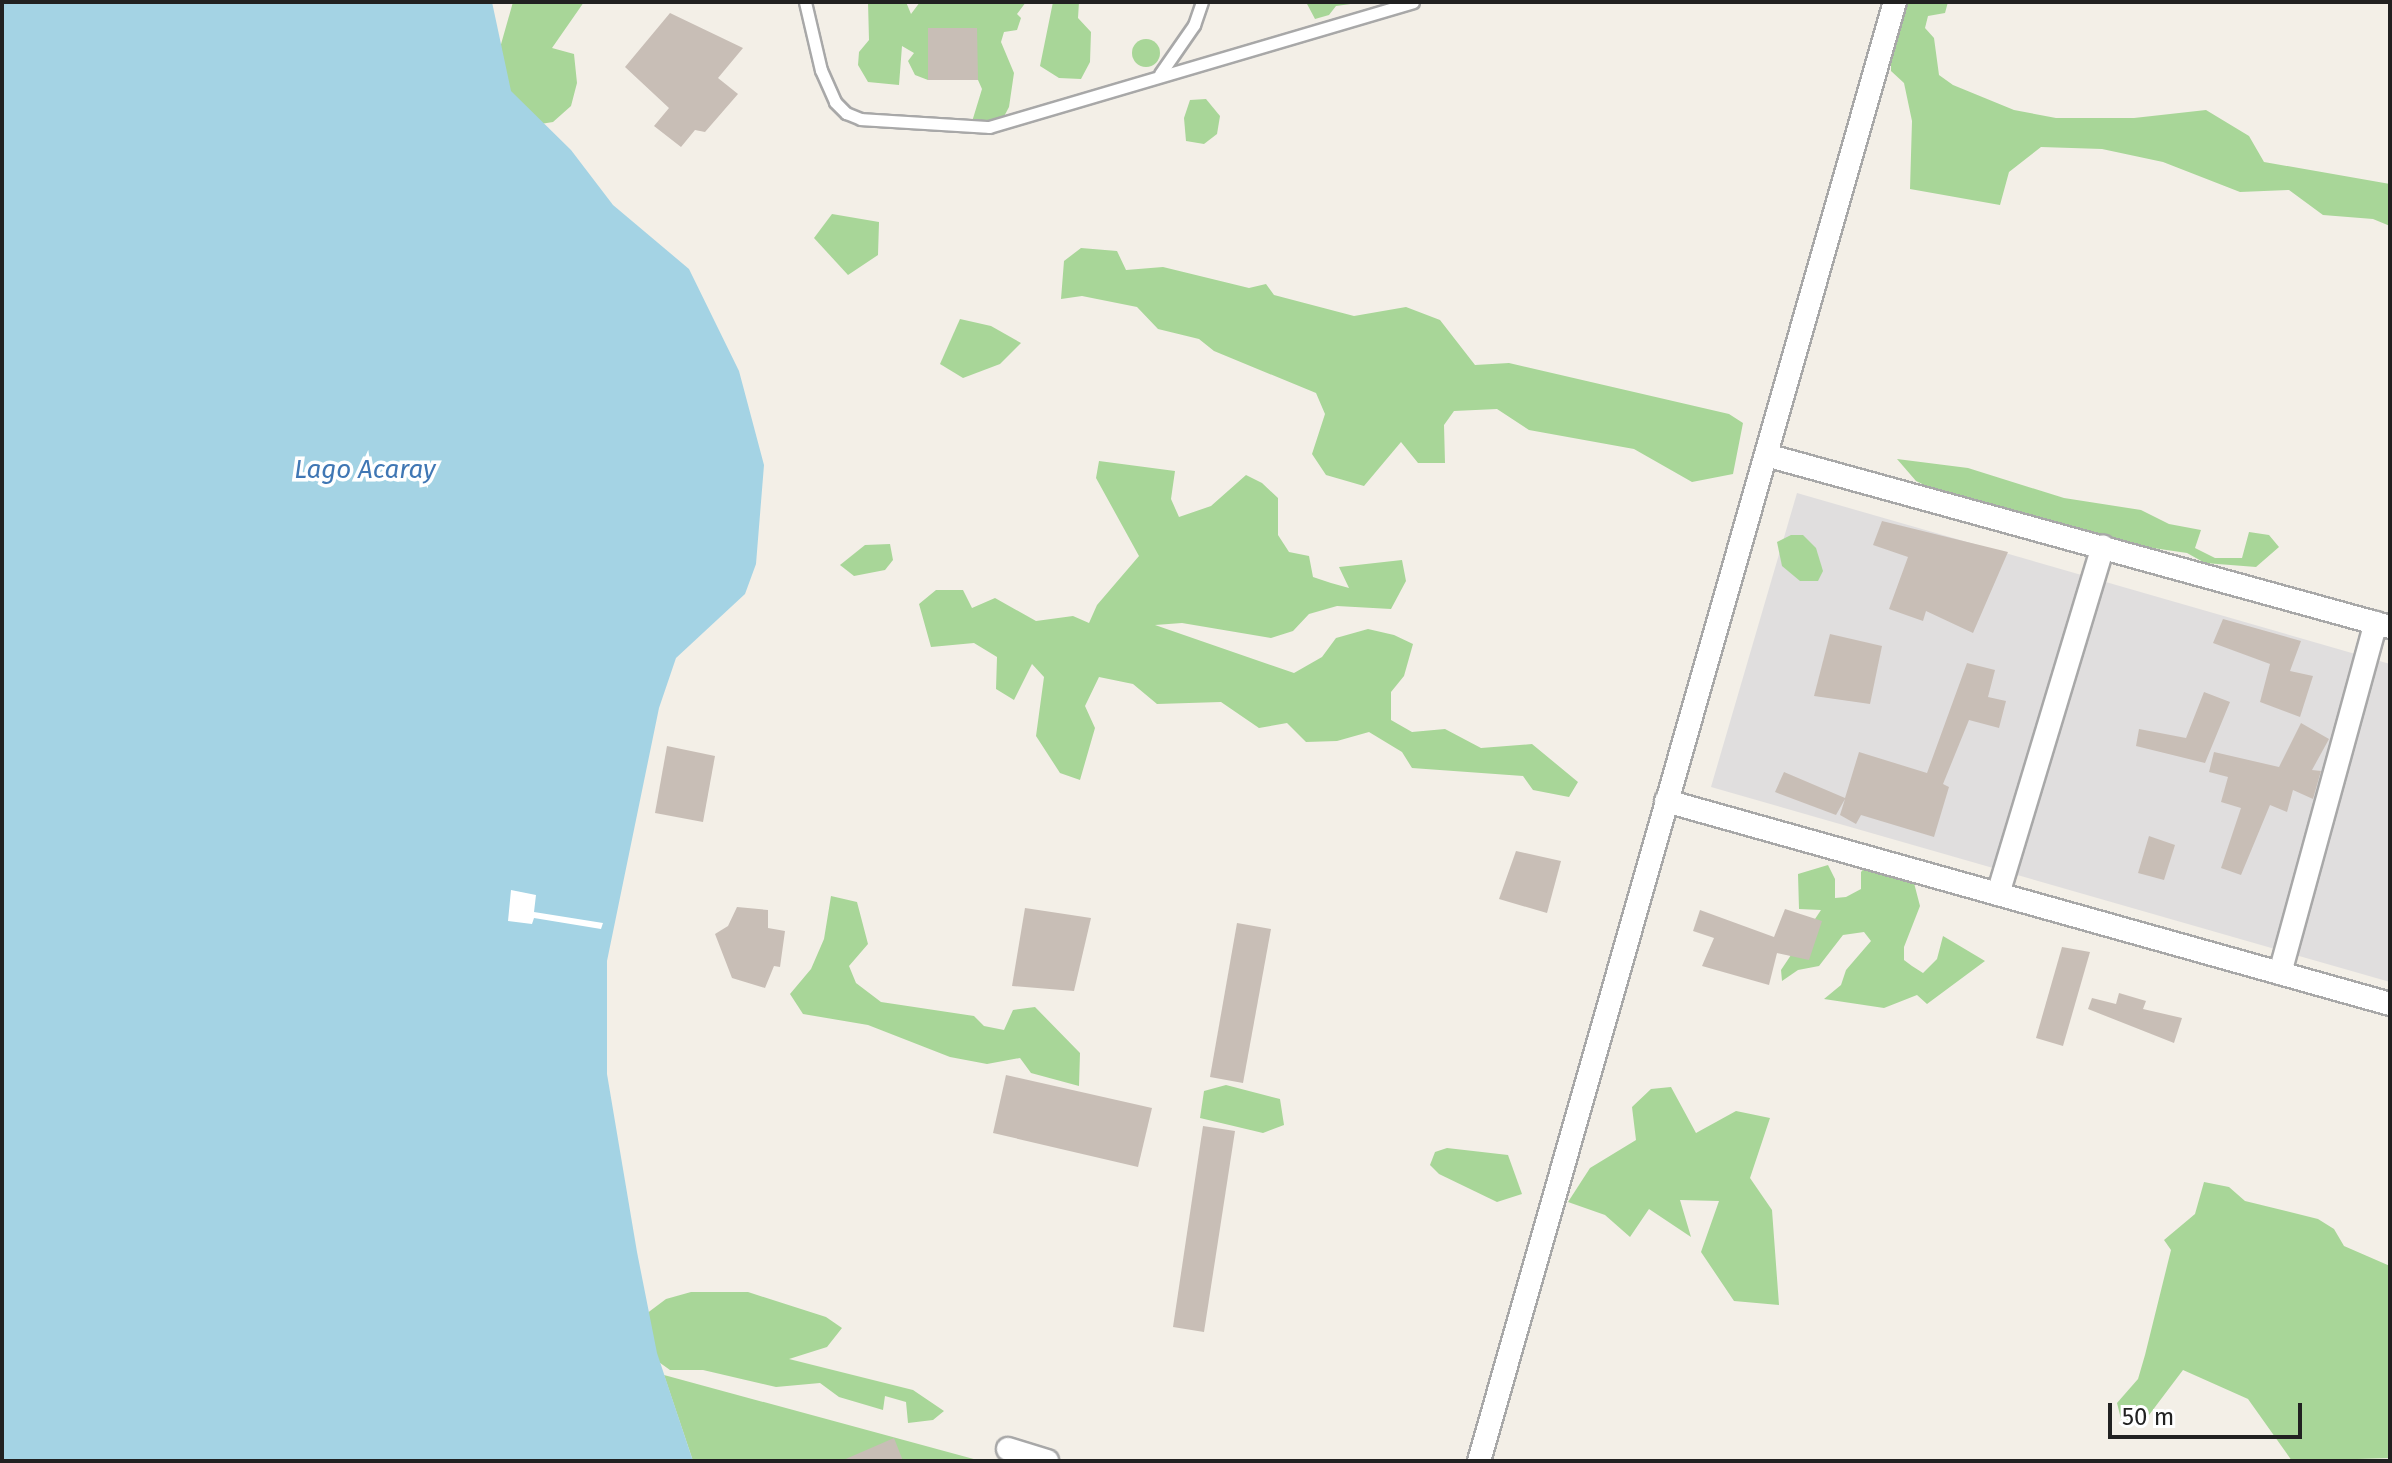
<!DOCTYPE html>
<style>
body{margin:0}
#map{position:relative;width:2392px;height:1463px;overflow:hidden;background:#f3efe7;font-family:"Fira Sans",sans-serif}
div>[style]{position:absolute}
.residential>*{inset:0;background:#e0dede}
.forest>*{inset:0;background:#a8d698}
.round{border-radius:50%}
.water>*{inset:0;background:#a4d3e4}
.pier>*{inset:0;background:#fff}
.building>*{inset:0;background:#c8beb6}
.roads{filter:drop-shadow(2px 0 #a8a8a8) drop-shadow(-2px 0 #a8a8a8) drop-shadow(0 2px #a8a8a8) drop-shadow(0 -2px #a8a8a8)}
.lane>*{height:11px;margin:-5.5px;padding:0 5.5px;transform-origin:5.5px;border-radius:5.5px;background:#fff}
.street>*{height:22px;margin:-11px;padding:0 11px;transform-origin:11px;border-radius:11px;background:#fff}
span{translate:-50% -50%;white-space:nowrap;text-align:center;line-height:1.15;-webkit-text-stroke:7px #fff;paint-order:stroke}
.water-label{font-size:26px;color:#4077b4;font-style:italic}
.frame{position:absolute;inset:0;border:4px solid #212121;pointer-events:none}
.scale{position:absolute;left:2108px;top:1403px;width:194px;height:36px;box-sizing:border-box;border:4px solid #212121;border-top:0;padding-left:10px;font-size:24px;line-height:28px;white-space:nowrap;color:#212121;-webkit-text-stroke:6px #fff;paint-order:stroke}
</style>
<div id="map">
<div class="residential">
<i style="clip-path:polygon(1797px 493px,2390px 664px,2390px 982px,1711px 787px)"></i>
</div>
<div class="forest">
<i style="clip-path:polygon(513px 2px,584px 2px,552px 48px,574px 54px,577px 83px,571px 106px,553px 122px,528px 126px,494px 69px)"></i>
<i style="clip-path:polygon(868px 2px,906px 2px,911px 14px,920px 2px,1026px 2px,1017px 14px,1021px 18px,1017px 30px,1004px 32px,1001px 42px,1014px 73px,1009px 107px,1000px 124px,989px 133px,971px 125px,982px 89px,978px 80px,928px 80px,915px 75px,908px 61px,914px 53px,902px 46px,899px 85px,868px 82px,858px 65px,859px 52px,869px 40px)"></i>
<i style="clip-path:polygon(1053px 2px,1079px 2px,1078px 18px,1091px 32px,1090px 62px,1081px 79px,1059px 78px,1040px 66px)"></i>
<i style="clip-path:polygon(1306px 2px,1365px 2px,1336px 6px,1329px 15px,1315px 19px)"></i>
<i style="clip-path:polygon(1900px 2px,1948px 2px,1945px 13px,1928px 16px,1925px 28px,1934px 38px,1939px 75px,1953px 85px,2014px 110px,2056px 118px,2134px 118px,2206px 110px,2249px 136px,2264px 162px,2390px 184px,2390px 226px,2373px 219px,2323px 215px,2289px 190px,2240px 192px,2163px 162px,2102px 149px,2041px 147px,2009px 172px,2000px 205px,1910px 189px,1912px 121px,1904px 83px,1891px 71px,1891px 40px)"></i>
<i class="round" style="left:1132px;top:39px;width:28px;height:28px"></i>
<i style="clip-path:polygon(1206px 99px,1220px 116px,1217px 134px,1204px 144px,1186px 141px,1184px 118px,1190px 100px)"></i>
<i style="clip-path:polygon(832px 214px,879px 222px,878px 255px,848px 275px,814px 238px)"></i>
<i style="clip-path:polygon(1081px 248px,1117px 251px,1126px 270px,1163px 267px,1249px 288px,1266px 284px,1274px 295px,1354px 316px,1406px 307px,1440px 320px,1475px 365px,1509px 363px,1729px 414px,1743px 423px,1733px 474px,1692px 482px,1634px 449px,1529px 430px,1497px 409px,1454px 411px,1444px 425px,1445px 463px,1418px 463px,1401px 442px,1364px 486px,1326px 475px,1312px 454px,1325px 414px,1316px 393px,1214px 351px,1199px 339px,1158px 329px,1137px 307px,1082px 296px,1061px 299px,1064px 261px)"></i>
<i style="clip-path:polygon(960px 319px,991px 326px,1021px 343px,1000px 364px,963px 378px,940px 364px)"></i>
<i style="clip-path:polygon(1897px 459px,1968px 468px,2064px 498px,2141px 510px,2169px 524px,2201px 530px,2195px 548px,2215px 558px,2242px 558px,2249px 532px,2269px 535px,2279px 547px,2256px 567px,2205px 563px,2187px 553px,2126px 544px,1943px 494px,1916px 481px)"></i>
<i style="clip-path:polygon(1099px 461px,1175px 471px,1171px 499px,1179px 517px,1211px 506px,1246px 475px,1262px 483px,1278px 498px,1278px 535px,1289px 552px,1309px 556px,1313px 577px,1331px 583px,1349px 588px,1339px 567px,1402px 560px,1406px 581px,1391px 609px,1337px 606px,1309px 614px,1293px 631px,1271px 638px,1182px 623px,1155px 625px,1294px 673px,1322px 657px,1336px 638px,1368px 629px,1394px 635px,1413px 644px,1404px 676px,1391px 692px,1391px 720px,1412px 732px,1445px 729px,1481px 748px,1532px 744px,1578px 782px,1569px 797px,1533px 790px,1523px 776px,1412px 768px,1402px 752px,1369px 732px,1337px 741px,1306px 742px,1287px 723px,1259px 728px,1221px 702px,1157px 704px,1133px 684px,1099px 677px,1085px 706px,1095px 728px,1080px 780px,1060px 773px,1036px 736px,1044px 677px,1032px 664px,1014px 700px,996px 689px,997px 657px,974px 643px,931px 647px,919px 604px,936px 590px,963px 590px,972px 608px,995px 598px,1036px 621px,1073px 616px,1089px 623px,1097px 605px,1139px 556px,1096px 478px)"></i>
<i style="clip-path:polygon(1791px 535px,1803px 535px,1816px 548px,1823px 571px,1818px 581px,1800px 581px,1782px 566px,1777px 542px)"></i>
<i style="clip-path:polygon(890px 544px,893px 560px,885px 570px,854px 576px,840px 565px,865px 545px)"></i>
<i style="clip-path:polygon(1868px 864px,1899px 872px,1914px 883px,1920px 906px,1904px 947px,1904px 960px,1912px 966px,1923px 973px,1937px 959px,1943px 936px,1985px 961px,1927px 1004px,1917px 995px,1884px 1008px,1824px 999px,1841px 985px,1846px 970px,1871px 941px,1864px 932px,1843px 935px,1819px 966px,1798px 970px,1782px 981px,1781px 970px,1821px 910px,1799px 909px,1798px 874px,1828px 865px,1835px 879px,1835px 898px,1846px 897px,1861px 889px,1861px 872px)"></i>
<i style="clip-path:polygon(831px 896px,857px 902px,868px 944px,849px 966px,856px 983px,881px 1002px,974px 1016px,984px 1026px,1004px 1030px,1013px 1010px,1035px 1007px,1080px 1053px,1079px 1086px,1031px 1073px,1020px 1058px,987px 1064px,950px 1057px,868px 1025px,803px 1014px,790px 994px,811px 969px,824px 939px)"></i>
<i style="clip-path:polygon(1226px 1085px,1280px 1099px,1284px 1125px,1263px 1133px,1200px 1118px,1204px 1091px)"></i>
<i style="clip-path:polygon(1671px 1087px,1696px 1133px,1736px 1111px,1770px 1118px,1750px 1178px,1772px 1210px,1779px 1305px,1734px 1301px,1701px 1252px,1719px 1201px,1680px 1200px,1691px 1237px,1649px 1209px,1630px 1237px,1605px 1215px,1568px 1202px,1590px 1168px,1636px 1140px,1632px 1107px,1651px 1089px)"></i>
<i style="clip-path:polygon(1447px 1148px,1508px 1155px,1522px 1194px,1497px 1202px,1439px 1174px,1430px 1165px,1435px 1152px)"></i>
<i style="clip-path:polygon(2204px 1182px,2229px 1187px,2245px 1201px,2318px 1219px,2334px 1229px,2344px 1246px,2390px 1266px,2390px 1458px,2292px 1461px,2248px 1399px,2183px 1370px,2149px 1415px,2123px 1427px,2117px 1403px,2138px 1379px,2145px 1355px,2171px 1250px,2164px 1240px,2195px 1214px)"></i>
<i style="clip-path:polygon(691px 1292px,748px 1292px,826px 1317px,842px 1328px,827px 1347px,789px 1359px,913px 1390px,944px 1411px,933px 1420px,908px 1423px,906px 1402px,885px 1396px,883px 1410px,839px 1397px,820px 1383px,776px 1387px,703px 1370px,670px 1370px,649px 1355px,642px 1317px,666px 1299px)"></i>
<i style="clip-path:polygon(664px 1375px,981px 1461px,693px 1461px)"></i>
</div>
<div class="water">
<i style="clip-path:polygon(2px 2px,492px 2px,511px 91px,571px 150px,613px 205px,689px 269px,739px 371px,764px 465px,756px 564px,745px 594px,676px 658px,659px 708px,607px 961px,607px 1074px,637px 1252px,657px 1353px,693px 1461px,2px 1461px)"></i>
</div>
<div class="pier">
<i style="clip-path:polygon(511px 890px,536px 895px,534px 912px,603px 923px,601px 929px,534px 918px,532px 924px,508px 921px)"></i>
</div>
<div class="building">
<i style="clip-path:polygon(670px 13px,743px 48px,718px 78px,738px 94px,705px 132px,695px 130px,681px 147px,654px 126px,669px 108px,625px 67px)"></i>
<i style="clip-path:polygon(928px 28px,977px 28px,978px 80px,928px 80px)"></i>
<i style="clip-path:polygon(1882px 521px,2008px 552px,1973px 633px,1926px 611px,1923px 621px,1889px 609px,1908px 557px,1873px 545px)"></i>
<i style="clip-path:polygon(2223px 619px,2301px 641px,2290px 671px,2313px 676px,2300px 717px,2260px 702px,2270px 664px,2213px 643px)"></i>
<i style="clip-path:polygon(1830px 634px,1882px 646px,1870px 704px,1814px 696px)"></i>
<i style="clip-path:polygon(1967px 663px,1995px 670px,1988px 697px,2006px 701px,1999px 728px,1969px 720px,1943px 784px,1949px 787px,1934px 837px,1861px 815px,1856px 824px,1840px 815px,1845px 799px,1836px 815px,1775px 792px,1784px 772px,1845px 798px,1859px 752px,1927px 773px)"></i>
<i style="clip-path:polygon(2204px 692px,2230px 702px,2205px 763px,2136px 746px,2139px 729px,2186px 738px)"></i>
<i style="clip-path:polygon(2301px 723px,2329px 739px,2312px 770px,2321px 771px,2313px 799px,2293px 790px,2287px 812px,2270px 805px,2241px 875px,2221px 868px,2241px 808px,2221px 802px,2228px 777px,2209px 772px,2214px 752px,2279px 767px)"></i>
<i style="clip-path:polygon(667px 746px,715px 756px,703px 822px,655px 813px)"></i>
<i style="clip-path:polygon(2149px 836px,2175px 845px,2164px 880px,2138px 873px)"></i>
<i style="clip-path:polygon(1516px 851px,1561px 861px,1547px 913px,1499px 899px)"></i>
<i style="clip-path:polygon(737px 907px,768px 910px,768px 928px,785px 931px,780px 967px,774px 966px,765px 988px,732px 978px,715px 934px,728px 926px)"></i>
<i style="clip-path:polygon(1025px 908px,1091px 918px,1074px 991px,1012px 986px)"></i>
<i style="clip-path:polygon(1785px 909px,1822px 921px,1809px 960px,1777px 953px,1769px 985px,1702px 966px,1714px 938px,1693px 931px,1700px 910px,1774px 937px)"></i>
<i style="clip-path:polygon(1237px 923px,1271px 929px,1243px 1083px,1210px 1077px)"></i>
<i style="clip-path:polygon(2062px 947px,2090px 952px,2063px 1046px,2036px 1038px)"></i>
<i style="clip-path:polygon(2119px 993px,2146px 1001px,2143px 1009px,2182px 1018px,2174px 1043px,2088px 1009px,2092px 998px,2116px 1004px)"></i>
<i style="clip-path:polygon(1006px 1075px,1152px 1108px,1138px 1167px,993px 1133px)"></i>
<i style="clip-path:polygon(1203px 1126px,1235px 1131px,1204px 1332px,1173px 1327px)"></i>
<i style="clip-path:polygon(894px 1438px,903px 1461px,841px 1461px)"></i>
</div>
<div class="roads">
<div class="lane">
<i style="left:805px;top:2px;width:70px;rotate:76.8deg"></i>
<i style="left:821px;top:70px;width:35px;rotate:66deg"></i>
<i style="left:835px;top:102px;width:16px;rotate:45deg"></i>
<i style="left:846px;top:113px;width:16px;rotate:22deg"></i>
<i style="left:861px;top:119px;width:128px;rotate:3.6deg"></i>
<i style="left:989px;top:127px;width:442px;rotate:-16.4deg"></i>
<i style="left:1160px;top:74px;width:60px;rotate:-55.2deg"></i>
<i style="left:1194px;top:25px;width:24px;rotate:-71deg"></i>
</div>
<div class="street">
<i style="left:1766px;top:455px;width:647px;rotate:15.41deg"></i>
<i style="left:1666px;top:801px;width:752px;rotate:15.66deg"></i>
<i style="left:1998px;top:894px;width:363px;rotate:-73.2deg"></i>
<i style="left:2280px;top:973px;width:363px;rotate:-74.7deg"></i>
<i style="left:1008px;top:1449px;width:41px;rotate:17.1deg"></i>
<i style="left:1479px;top:1461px;width:1517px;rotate:-74.09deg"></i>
</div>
</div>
<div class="water-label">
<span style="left:365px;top:470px">Lago Acaray</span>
</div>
<div class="frame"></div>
<div class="scale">50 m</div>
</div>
